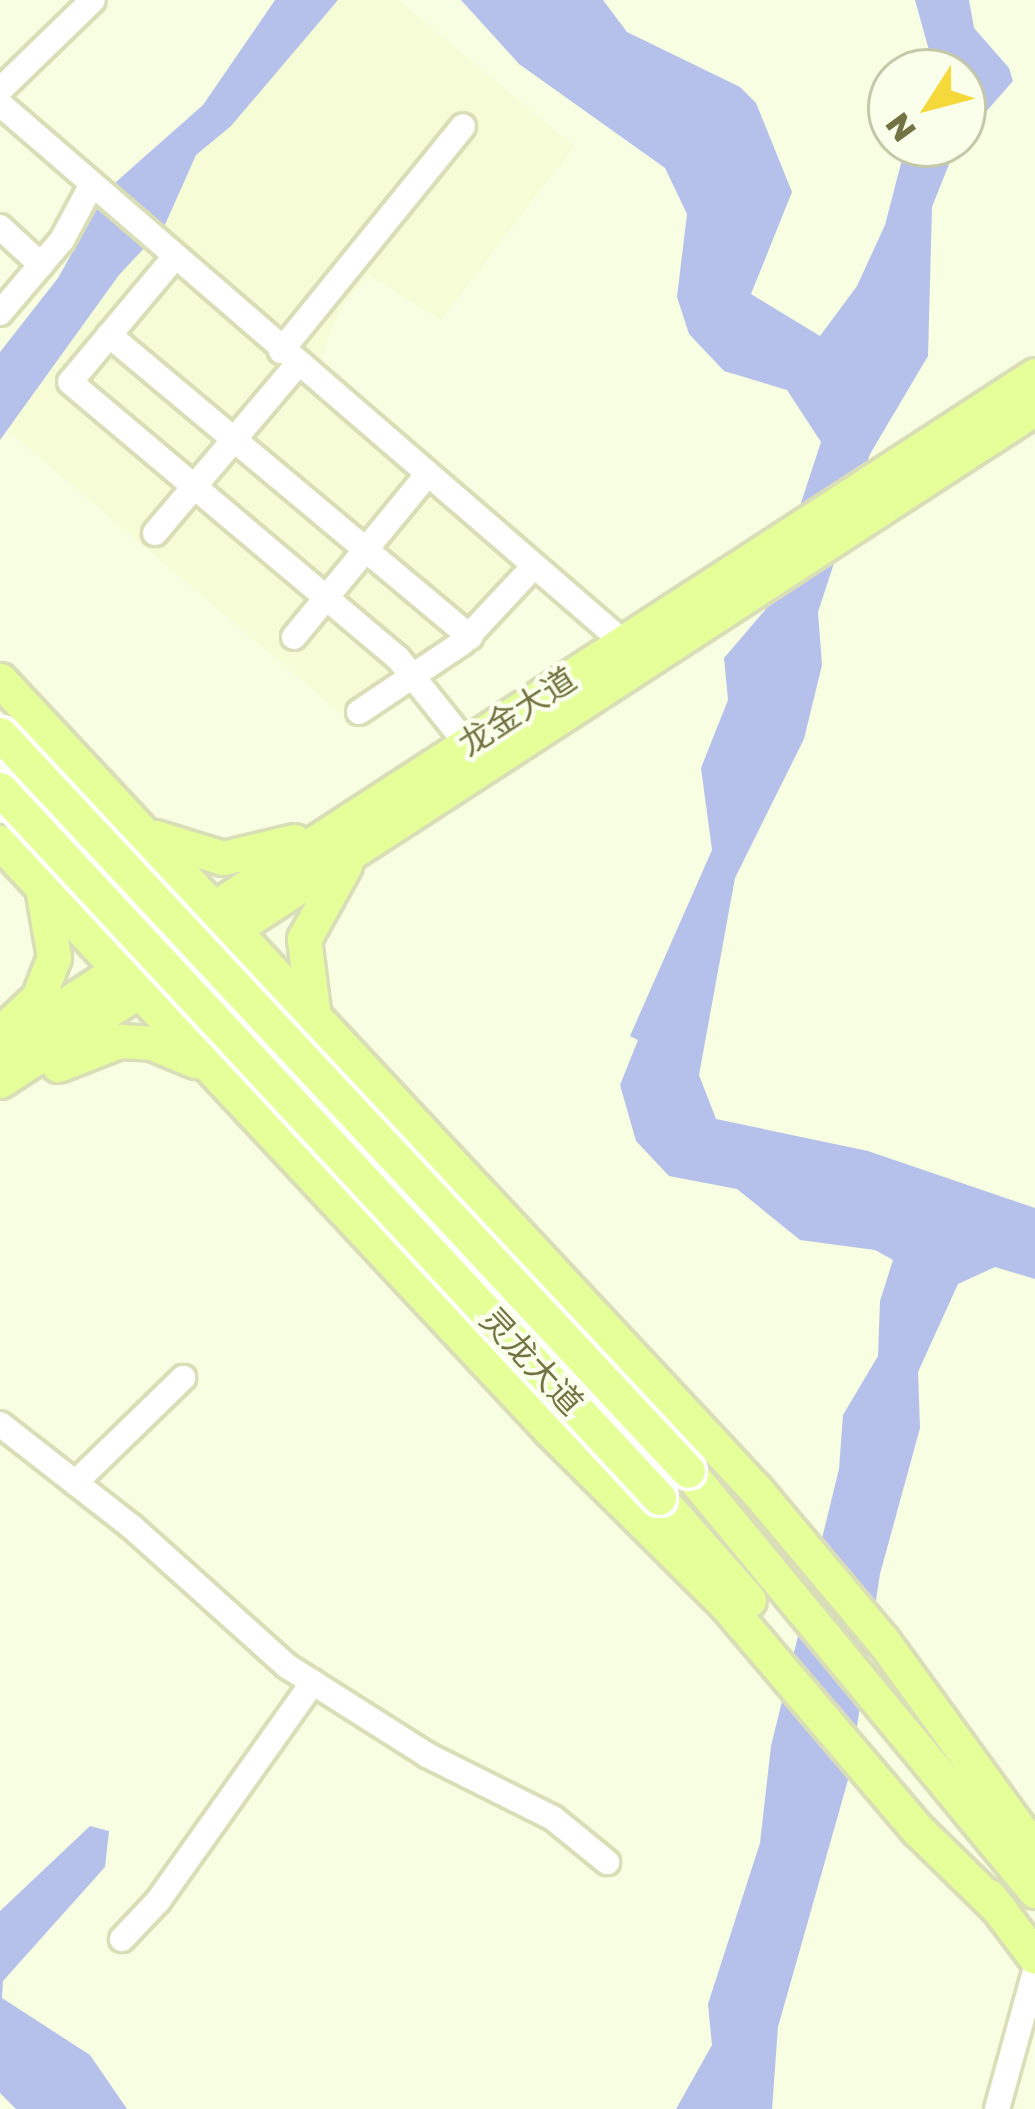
<!DOCTYPE html>
<meta charset="utf-8">
<style>
body{margin:0}
#map{position:relative;width:1035px;height:2109px;overflow:hidden;background:#f8fee2;font-family:"Golos Text","Noto Sans SC",sans-serif}
div>[style]{position:absolute}
.residential>*{inset:0;background:#f5fcd6}
.water>*{inset:0;background:#b5c1ea}
.roads{filter:drop-shadow(3px 0 #dadeb7) drop-shadow(-3px 0 #dadeb7) drop-shadow(0 3px #dadeb7) drop-shadow(0 -3px #dadeb7)}
.minor>*{height:24px;margin:-12px;padding:0 12px;transform-origin:12px;border-radius:12px;background:#fff}
.major>*{height:33px;margin:-16.5px;padding:0 16.5px;transform-origin:16.5px;border-radius:16.5px;background:#e5ff99}
.bridges{filter:drop-shadow(3px 0 #fff) drop-shadow(-3px 0 #fff) drop-shadow(0 3px #fff) drop-shadow(0 -3px #fff)}
.major-bridge>*{height:33px;margin:-16.5px;padding:0 16.5px;transform-origin:16.5px;border-radius:16.5px;background:#e5ff99}
span{translate:-50% -50%;white-space:nowrap;text-align:center;line-height:1.15;-webkit-text-stroke:9px #faffeb;paint-order:stroke}
.street-label{font-size:33px;color:#747343}
.north{position:absolute;left:867px;top:48px;width:120px;height:120px;box-sizing:border-box;background:#faffeb;border:3px solid #c4c7a8;border-radius:50%;rotate:234deg;font-size:33px;font-weight:700;line-height:48px;text-align:center;color:#747343}
.north::after{content:'';display:block;margin:auto;width:42px;height:54px;background:#f5d93b;clip-path:polygon(50% 0,100% 100%,50% 72%,0 100%)}
</style>
<div id="map">
<div class="residential">
<i style="clip-path:polygon(338px 0,398px 0,574px 146px,441px 320px,369px 275px,341px 307px,319px 363px,552px 560px,358px 728px,7px 430px,119px 275px,164px 227px,196px 155px,231px 126px)"></i>
</div>
<div class="water">
<i style="clip-path:polygon(275px 0,338px 0,231px 126px,196px 155px,164px 227px,119px 275px,0 440px,0 352px,58px 278px,108px 189px,203px 105px)"></i>
<i style="clip-path:polygon(461px 0,603px 0,627px 32px,740px 87px,756px 103px,792px 192px,751px 294px,820px 336px,857px 286px,885px 225px,906px 144px,957px 144px,932px 207px,928px 356px,870px 454px,818px 612px,822px 665px,804px 739px,735px 878px,699px 1075px,716px 1119px,868px 1151px,1035px 1208px,1035px 1279px,995px 1267px,958px 1284px,918px 1372px,920px 1428px,880px 1574px,850px 1773px,778px 2027px,772px 2109px,676px 2109px,712px 2045px,708px 2004px,760px 1843px,771px 1746px,839px 1469px,843px 1415px,878px 1356px,880px 1301px,893px 1260px,875px 1250px,800px 1240px,737px 1189px,669px 1176px,636px 1141px,620px 1085px,638px 1040px,630px 1036px,712px 850px,701px 768px,728px 700px,724px 658px,766px 609px,821px 442px,787px 390px,724px 371px,689px 334px,677px 297px,687px 214px,665px 168px,519px 64px)"></i>
<i style="clip-path:polygon(915px 0,969px 0,974px 28px,1009px 68px,1013px 81px,963px 138px,963px 72px,935px 72px)"></i>
<i style="clip-path:polygon(90px 1826px,109px 1831px,105px 1867px,3px 1981px,2px 1998px,90px 2055px,127px 2109px,16px 2109px,0 2093px,0 1911px)"></i>
</div>
<div class="roads">
<div class="minor">
<i style="left:0;top:90px;width:129px;rotate:-44.1deg"></i>
<i style="left:0;top:104px;width:823px;rotate:40.81deg"></i>
<i style="left:0;top:227px;width:56px;rotate:42.8deg"></i>
<i style="left:173px;top:259px;width:160px;rotate:129.9deg"></i>
<i style="left:70px;top:382px;width:429px;rotate:40.1deg"></i>
<i style="left:398px;top:658px;width:110px;rotate:51.3deg"></i>
<i style="left:0;top:313px;width:96px;rotate:-49.7deg"></i>
<i style="left:62px;top:240px;width:61px;rotate:-61.8deg"></i>
<i style="left:109px;top:335px;width:471px;rotate:39.9deg"></i>
<i style="left:281px;top:351px;width:289px;rotate:-51deg"></i>
<i style="left:155px;top:533px;width:220px;rotate:-49.8deg"></i>
<i style="left:294px;top:637px;width:210px;rotate:-50.6deg"></i>
<i style="left:359px;top:712px;width:124px;rotate:-33.8deg"></i>
<i style="left:462px;top:643px;width:105px;rotate:-46.9deg"></i>
<i style="left:0;top:1424px;width:167px;rotate:38deg"></i>
<i style="left:132px;top:1527px;width:208px;rotate:41.9deg"></i>
<i style="left:287px;top:1666px;width:166px;rotate:32.4deg"></i>
<i style="left:427px;top:1755px;width:141px;rotate:26.6deg"></i>
<i style="left:553px;top:1818px;width:70px;rotate:39.2deg"></i>
<i style="left:75px;top:1483px;width:151px;rotate:-44.2deg"></i>
<i style="left:122px;top:1939px;width:52px;rotate:-46.5deg"></i>
<i style="left:158px;top:1901px;width:268px;rotate:-54.7deg"></i>
<i style="left:997px;top:2109px;width:143px;rotate:-74.6deg"></i>
</div>
<div class="major">
<i style="left:0;top:680px;width:1109px;rotate:46.97deg"></i>
<i style="left:757px;top:1491px;width:196px;rotate:50deg"></i>
<i style="left:883px;top:1641px;width:258px;rotate:54deg"></i>
<i style="left:155px;top:837px;width:71px;rotate:17.2deg"></i>
<i style="left:223px;top:858px;width:73px;rotate:-13.5deg"></i>
<i style="left:0;top:842px;width:807px;rotate:46.91deg"></i>
<i style="left:551px;top:1431px;width:250px;rotate:44.8deg"></i>
<i style="left:728px;top:1607px;width:293px;rotate:49.6deg"></i>
<i style="left:918px;top:1830px;width:116px;rotate:44.3deg"></i>
<i style="left:313px;top:1010px;width:72px;rotate:-97.2deg"></i>
<i style="left:304px;top:939px;width:85px;rotate:-61deg"></i>
<i style="left:12px;top:1022px;width:35px;rotate:-43deg"></i>
<i style="left:38px;top:998px;width:44px;rotate:-68.7deg"></i>
<i style="left:54px;top:957px;width:65px;rotate:-99.8deg"></i>
<i style="left:0;top:1047px;width:1234px;rotate:-32.99deg"></i>
<i style="left:58px;top:1065px;width:66px;rotate:-21.5deg"></i>
<i style="left:119px;top:1041px;width:33px;rotate:3deg"></i>
<i style="left:152px;top:1043px;width:47px;rotate:22.7deg"></i>
<i style="left:0;top:1081px;width:1235px;rotate:-33.03deg"></i>
<i style="left:688px;top:1471px;width:545px;rotate:50.44deg"></i>
<i style="left:659px;top:1498px;width:136px;rotate:48.6deg"></i>
<i style="left:989px;top:1896px;width:76px;rotate:53deg"></i>
</div>
</div>
<div class="bridges">
<div class="major-bridge">
<i style="left:0;top:734px;width:1008px;rotate:46.97deg"></i>
<i style="left:0;top:789px;width:968px;rotate:47.09deg"></i>
</div>
</div>
<div class="street-label">
<span style="left:517px;top:711px;rotate:-33deg">龙金大道</span>
<span style="left:532px;top:1361px;rotate:47deg">灵龙大道</span>
</div>
<div class="north">N</div>
</div>
